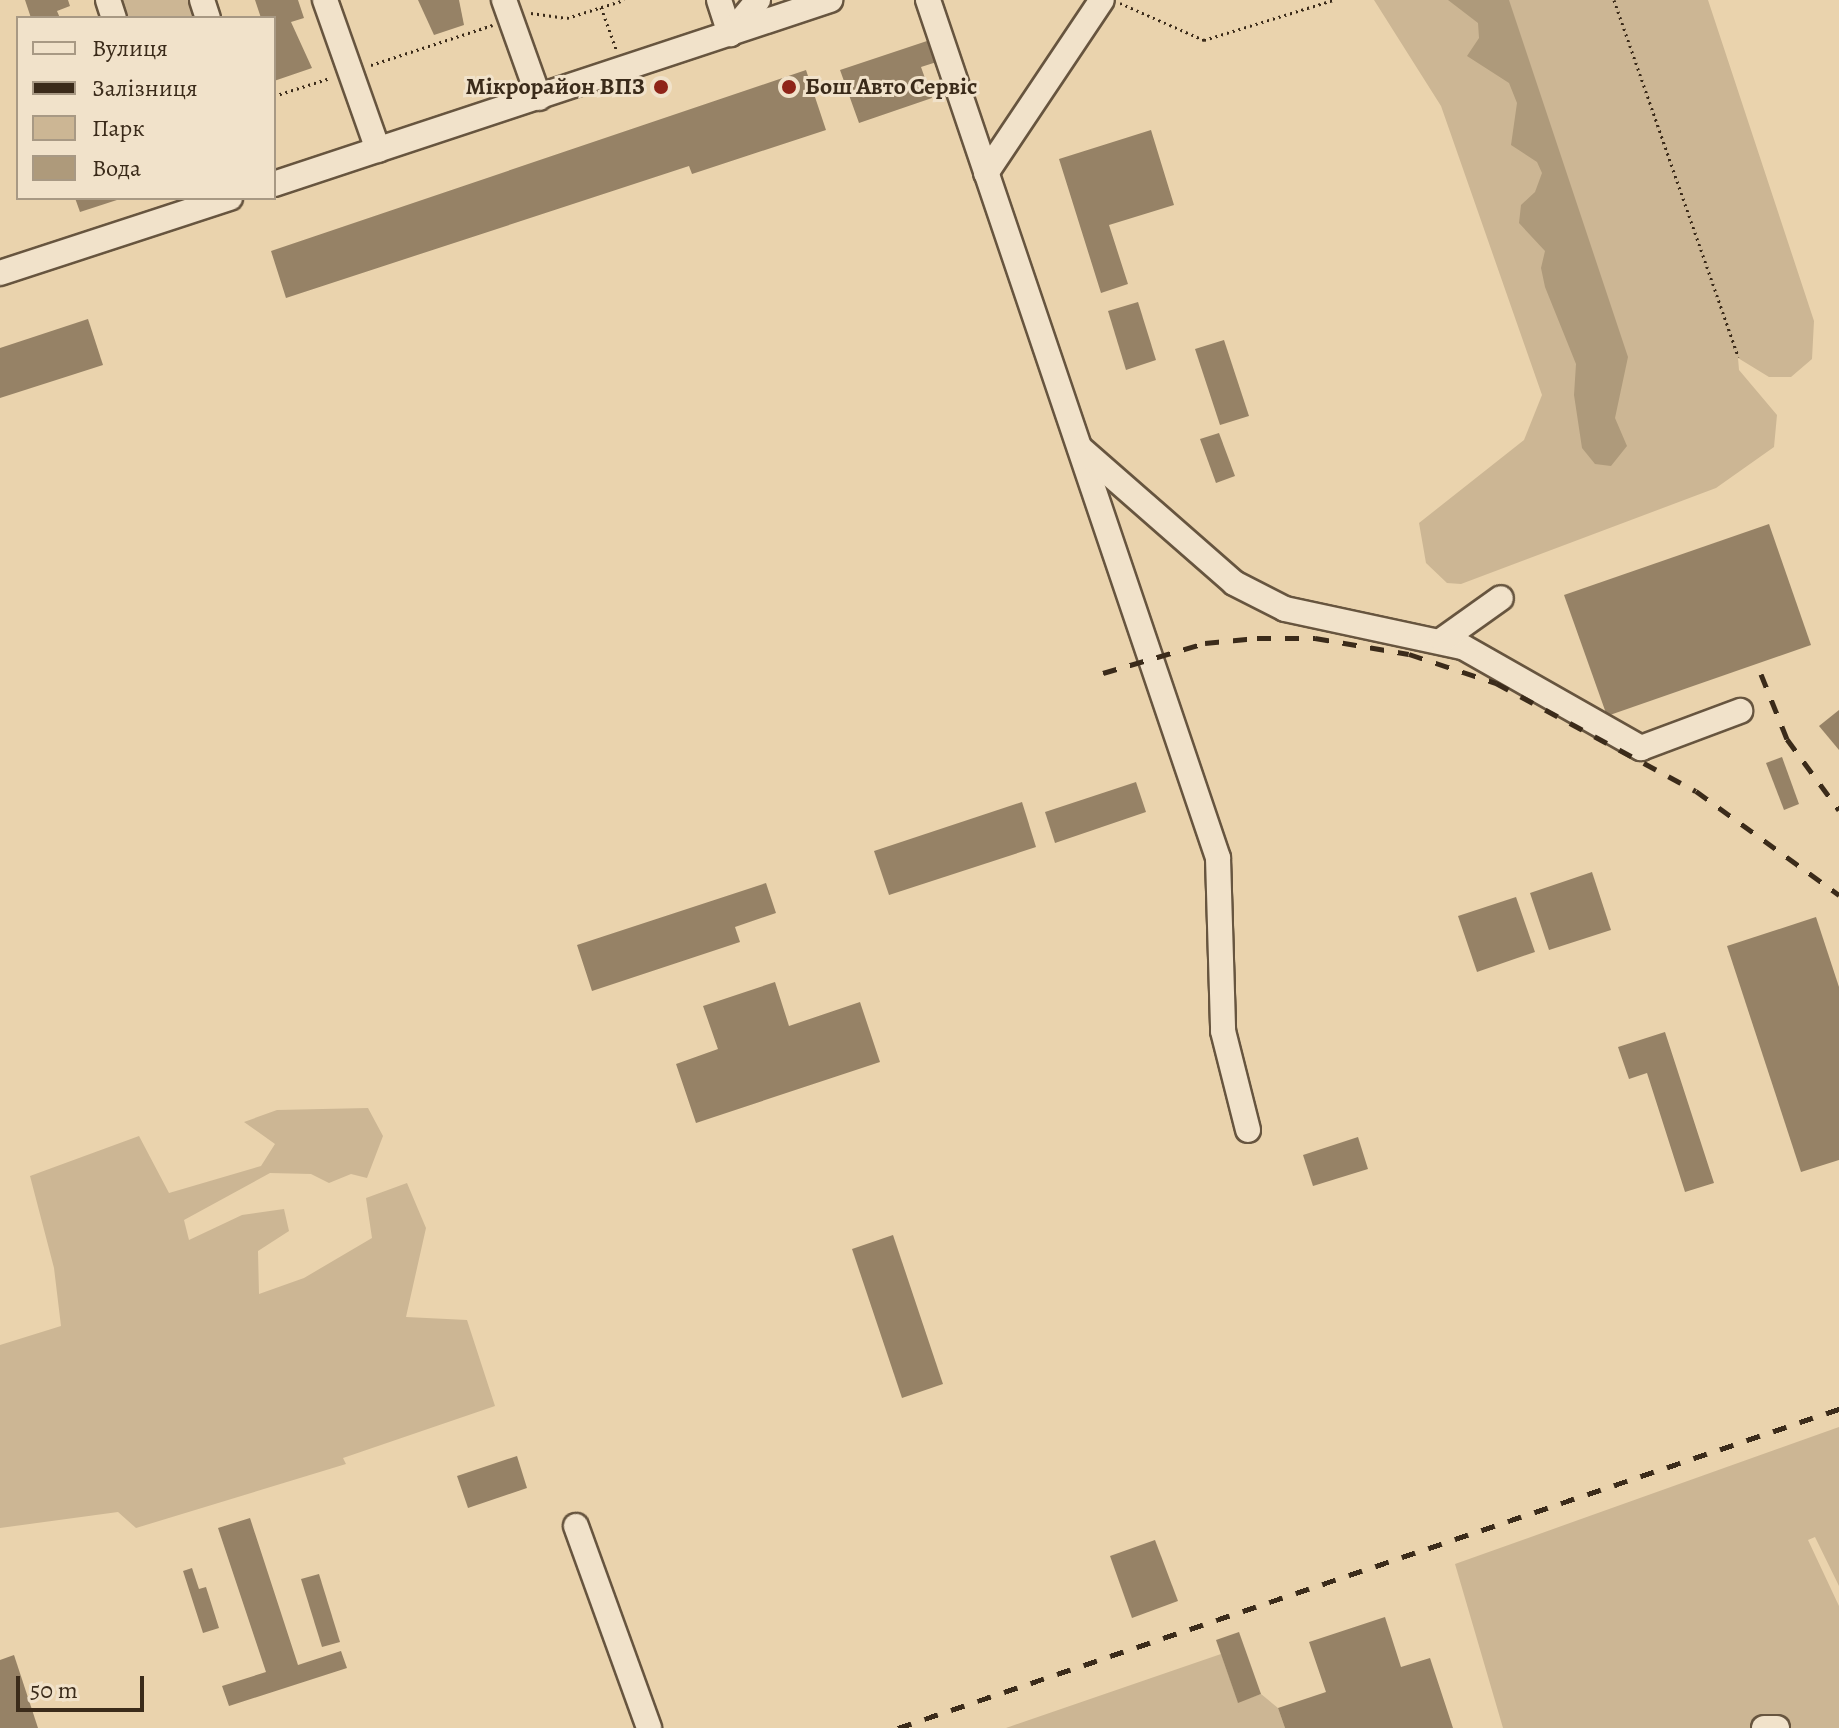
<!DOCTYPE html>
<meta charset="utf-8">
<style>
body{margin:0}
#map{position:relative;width:1839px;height:1728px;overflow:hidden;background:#ead3ad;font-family:Alegreya,serif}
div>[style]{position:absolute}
.green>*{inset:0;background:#ccb694}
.water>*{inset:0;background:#ae9a7b}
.building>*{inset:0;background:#968266}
.path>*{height:3px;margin-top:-1.5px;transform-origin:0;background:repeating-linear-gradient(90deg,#3b2b1a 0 2px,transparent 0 6px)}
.roads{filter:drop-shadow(2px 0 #67553f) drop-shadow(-2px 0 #67553f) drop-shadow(0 2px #67553f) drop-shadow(0 -2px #67553f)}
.minor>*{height:24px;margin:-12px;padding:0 12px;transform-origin:12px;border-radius:12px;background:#f1e2ca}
.rail>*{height:5px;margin-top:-2.5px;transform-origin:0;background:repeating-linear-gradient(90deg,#3b2b1a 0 14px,transparent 0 28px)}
.dots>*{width:22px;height:22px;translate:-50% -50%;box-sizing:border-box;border:4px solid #f1e2ca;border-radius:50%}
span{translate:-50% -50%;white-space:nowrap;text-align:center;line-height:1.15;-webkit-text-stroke:6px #f1e2ca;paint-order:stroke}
.poi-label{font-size:24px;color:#3b2b1a;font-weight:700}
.right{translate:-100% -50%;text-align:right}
.left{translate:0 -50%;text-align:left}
.legend{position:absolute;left:16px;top:16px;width:260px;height:184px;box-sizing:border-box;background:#f1e2ca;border:2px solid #a89984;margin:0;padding:10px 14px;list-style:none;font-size:24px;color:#3b2b1a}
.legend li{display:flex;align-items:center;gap:16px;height:40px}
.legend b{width:40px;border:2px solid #a89984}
.scale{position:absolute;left:16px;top:1676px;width:128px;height:36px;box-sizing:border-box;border:4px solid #3b2b1a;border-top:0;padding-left:10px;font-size:24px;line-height:28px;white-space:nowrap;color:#3b2b1a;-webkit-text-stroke:6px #f1e2ca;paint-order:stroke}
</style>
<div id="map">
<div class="green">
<i style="clip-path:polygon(108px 0,202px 0,208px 18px,114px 18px)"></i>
<i style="clip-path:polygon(1374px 0,1708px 0,1814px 321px,1812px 359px,1791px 377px,1769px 377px,1738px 358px,1739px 370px,1777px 415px,1774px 447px,1716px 488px,1461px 584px,1447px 583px,1426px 563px,1419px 523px,1524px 440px,1542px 395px,1441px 106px)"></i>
<i style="clip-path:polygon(368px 1108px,383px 1136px,367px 1178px,351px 1174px,329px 1183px,311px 1174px,270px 1173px,184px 1220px,189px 1240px,242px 1215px,284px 1209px,289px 1231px,258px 1251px,259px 1294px,304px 1278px,372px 1238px,366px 1198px,407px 1183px,426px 1228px,406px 1317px,467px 1320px,495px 1406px,343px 1458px,346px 1464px,136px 1528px,118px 1512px,0 1528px,0 1345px,61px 1326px,54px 1268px,30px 1176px,139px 1136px,169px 1193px,261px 1166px,275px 1144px,244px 1122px,277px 1110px)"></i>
<i style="clip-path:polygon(1839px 1427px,1839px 1586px,1815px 1537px,1808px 1540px,1839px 1606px,1839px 1728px,1503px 1728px,1455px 1564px)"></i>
<i style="clip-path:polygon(1221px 1654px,1238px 1702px,1261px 1694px,1278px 1708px,1285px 1728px,1006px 1728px)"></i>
</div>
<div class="water">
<i style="clip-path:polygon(1448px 0,1509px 0,1628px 357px,1615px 418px,1627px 446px,1611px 466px,1595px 464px,1582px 448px,1574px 395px,1576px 364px,1545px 287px,1541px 268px,1545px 251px,1519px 223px,1521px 205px,1535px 192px,1542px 173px,1537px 162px,1511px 145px,1517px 103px,1509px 83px,1467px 56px,1479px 38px,1478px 23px)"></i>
</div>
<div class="building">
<i style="clip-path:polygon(25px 0,68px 0,70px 6px,57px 11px,60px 18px,31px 18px)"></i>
<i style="clip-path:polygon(255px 0,298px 0,304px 18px,291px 22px,312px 68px,274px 81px,274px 18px,261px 18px)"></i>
<i style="clip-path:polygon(418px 0,459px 0,464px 25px,434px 35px)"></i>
<i style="clip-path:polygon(936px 38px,943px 60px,921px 67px,932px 98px,859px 123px,840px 70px)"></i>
<i style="clip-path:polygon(806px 70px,826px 130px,692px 174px,689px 166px,286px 298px,271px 251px)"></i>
<i style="clip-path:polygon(1151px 130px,1174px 205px,1109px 225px,1128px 284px,1101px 293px,1059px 159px)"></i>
<i style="clip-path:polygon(75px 198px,120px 198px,120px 199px,80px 212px)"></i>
<i style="clip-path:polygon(1138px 302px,1156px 360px,1126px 370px,1108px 311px)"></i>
<i style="clip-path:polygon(88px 319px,103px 365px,0 398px,0 348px)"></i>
<i style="clip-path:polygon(1224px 340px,1249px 416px,1220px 425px,1195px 349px)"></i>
<i style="clip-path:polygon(1219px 433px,1235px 476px,1216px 483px,1200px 439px)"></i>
<i style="clip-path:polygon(1769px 524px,1811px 645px,1607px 716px,1564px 595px)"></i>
<i style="clip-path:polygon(1839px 710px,1839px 750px,1819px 726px)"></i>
<i style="clip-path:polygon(1782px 757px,1799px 804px,1784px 810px,1766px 763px)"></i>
<i style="clip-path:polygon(1136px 782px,1146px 812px,1055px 843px,1045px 812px)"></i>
<i style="clip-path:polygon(1022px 802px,1036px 847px,889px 895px,874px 851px)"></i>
<i style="clip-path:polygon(1592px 872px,1611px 930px,1549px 950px,1530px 893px)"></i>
<i style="clip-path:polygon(766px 883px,776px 913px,735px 927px,740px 942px,592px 991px,577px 945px)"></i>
<i style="clip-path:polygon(1516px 897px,1535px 952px,1477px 972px,1458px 916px)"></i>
<i style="clip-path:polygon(1816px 917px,1839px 987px,1839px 1160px,1801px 1172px,1727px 946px)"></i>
<i style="clip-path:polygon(775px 982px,789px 1026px,860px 1002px,880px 1062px,696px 1123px,676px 1064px,718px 1049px,703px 1006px)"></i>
<i style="clip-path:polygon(1665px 1032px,1714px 1183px,1685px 1192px,1647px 1073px,1629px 1079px,1618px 1047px)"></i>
<i style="clip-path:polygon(1358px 1137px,1368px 1169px,1313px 1186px,1303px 1155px)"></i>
<i style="clip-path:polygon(893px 1235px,943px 1384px,902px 1398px,852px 1249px)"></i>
<i style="clip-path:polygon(517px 1456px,527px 1488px,468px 1508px,457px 1476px)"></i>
<i style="clip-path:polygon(250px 1518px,298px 1665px,341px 1651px,347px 1668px,229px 1706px,222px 1686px,266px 1672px,218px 1528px)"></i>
<i style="clip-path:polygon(1155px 1540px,1178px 1601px,1132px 1618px,1110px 1556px)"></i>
<i style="clip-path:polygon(192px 1568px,199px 1589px,206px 1587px,219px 1628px,203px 1633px,183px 1571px)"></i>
<i style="clip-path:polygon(319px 1574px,340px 1642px,322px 1647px,301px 1579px)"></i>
<i style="clip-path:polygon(1385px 1617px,1401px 1667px,1430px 1658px,1453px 1728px,1285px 1728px,1278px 1708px,1326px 1692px,1309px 1642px)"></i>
<i style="clip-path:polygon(1239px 1632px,1261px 1694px,1238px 1703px,1216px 1640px)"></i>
<i style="clip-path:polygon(14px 1655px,38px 1728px,0 1728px,0 1660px)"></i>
</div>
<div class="path">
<i style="left:1614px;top:0;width:378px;rotate:70.8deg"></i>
<i style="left:1120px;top:3px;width:92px;rotate:23.8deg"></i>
<i style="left:1204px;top:40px;width:135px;rotate:-17.2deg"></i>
<i style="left:601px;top:7px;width:45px;rotate:70.3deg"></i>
<i style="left:531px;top:13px;width:36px;rotate:8deg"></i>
<i style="left:567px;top:18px;width:60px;rotate:-17.5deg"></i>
<i style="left:371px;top:65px;width:128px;rotate:-18.2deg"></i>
<i style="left:274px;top:96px;width:59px;rotate:-17.8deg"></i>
</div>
<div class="roads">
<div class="minor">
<i style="left:108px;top:0;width:19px;rotate:72deg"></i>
<i style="left:202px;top:0;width:19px;rotate:72deg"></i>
<i style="left:325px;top:0;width:159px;rotate:70.5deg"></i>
<i style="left:504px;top:0;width:104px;rotate:70.3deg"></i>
<i style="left:719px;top:0;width:36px;rotate:72deg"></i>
<i style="left:928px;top:0;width:906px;rotate:71.32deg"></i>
<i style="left:1218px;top:858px;width:173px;rotate:88.3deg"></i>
<i style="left:1223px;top:1031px;width:102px;rotate:75.8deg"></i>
<i style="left:730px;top:34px;width:44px;rotate:-50.5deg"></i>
<i style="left:986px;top:173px;width:208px;rotate:-56.2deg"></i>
<i style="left:274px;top:184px;width:586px;rotate:-18.31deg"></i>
<i style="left:0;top:273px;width:242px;rotate:-18.1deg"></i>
<i style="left:1080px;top:448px;width:205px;rotate:41.2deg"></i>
<i style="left:1234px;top:583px;width:57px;rotate:27deg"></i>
<i style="left:1285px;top:609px;width:182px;rotate:12.1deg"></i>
<i style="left:1463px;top:647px;width:205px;rotate:29.6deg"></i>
<i style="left:1641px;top:748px;width:106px;rotate:-20.5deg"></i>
<i style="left:1442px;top:640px;width:72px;rotate:-35.4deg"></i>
<i style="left:576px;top:1526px;width:215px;rotate:70.1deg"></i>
<i style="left:1764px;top:1728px;width:13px"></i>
</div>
</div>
<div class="rail">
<i style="left:1103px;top:673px;width:106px;rotate:-16.4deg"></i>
<i style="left:1205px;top:643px;width:52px;rotate:-5.5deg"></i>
<i style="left:1257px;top:638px;width:58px"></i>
<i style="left:1315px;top:638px;width:95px;rotate:9.7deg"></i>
<i style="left:1409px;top:654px;width:92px;rotate:18.4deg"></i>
<i style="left:1496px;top:683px;width:227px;rotate:28.4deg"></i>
<i style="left:1696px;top:791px;width:177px;rotate:36deg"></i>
<i style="left:1761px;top:674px;width:70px;rotate:68.2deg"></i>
<i style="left:1787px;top:739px;width:88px;rotate:53.8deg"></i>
<i style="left:898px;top:1728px;width:994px;rotate:-18.73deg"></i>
</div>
<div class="dots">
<i style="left:661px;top:87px;background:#8f2418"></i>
<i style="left:789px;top:87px;background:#8f2418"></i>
</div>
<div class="poi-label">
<span class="right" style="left:645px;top:87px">Мікрорайон ВПЗ</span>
<span class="left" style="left:805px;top:87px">Бош Авто Сервіс</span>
</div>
<ul class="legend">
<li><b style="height:10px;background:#f1e2ca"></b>Вулиця</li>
<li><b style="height:10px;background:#3b2b1a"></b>Залізниця</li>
<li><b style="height:22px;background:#ccb694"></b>Парк</li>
<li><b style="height:22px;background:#ae9a7b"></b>Вода</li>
</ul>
<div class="scale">50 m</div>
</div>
